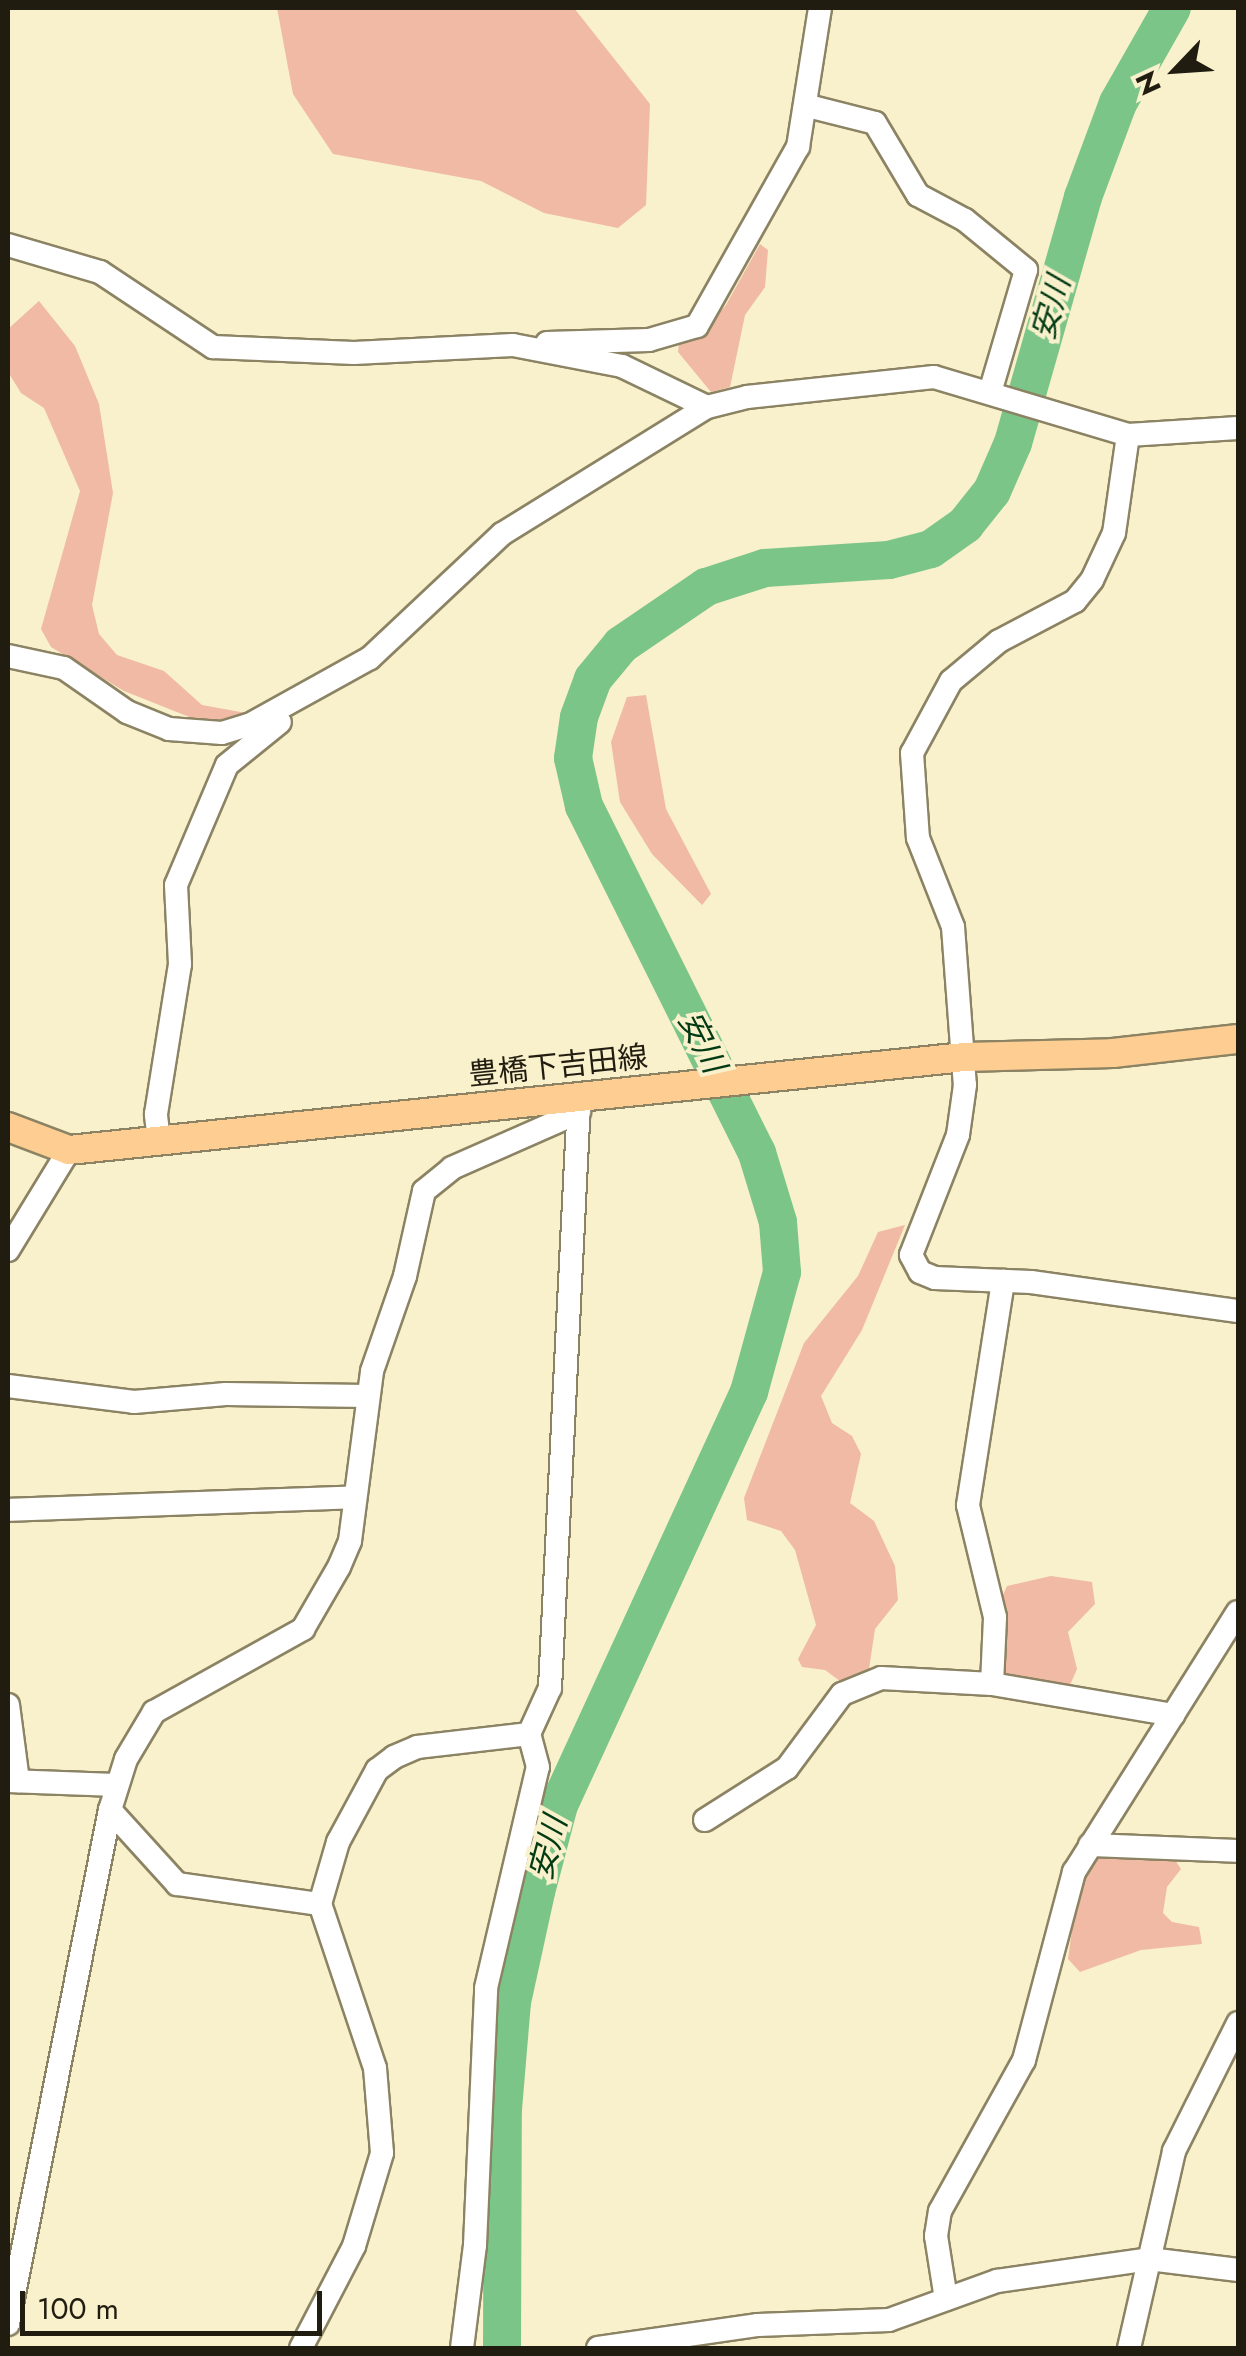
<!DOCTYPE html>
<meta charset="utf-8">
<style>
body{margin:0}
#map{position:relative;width:1246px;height:2356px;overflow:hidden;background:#f9f0cc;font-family:Jost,"Noto Sans JP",sans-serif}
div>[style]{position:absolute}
.green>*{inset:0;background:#f0baa4}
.river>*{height:38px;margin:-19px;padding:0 19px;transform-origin:19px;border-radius:19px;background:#7cc589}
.roads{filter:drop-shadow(2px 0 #8b8363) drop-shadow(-2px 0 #8b8363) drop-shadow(0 2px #8b8363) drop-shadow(0 -2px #8b8363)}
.minor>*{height:22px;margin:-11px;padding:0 11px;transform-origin:11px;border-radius:11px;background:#fff}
.major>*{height:28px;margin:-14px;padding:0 14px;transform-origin:14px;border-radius:14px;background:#fdcd92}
span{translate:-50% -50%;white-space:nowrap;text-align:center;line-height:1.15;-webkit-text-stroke:8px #f9f0cc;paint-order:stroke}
.street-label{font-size:30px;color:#201c10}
.water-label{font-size:32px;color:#013a14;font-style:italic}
.frame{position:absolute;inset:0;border:10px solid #201c10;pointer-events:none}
.north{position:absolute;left:1126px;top:20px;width:100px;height:100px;-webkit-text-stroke:8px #f9f0cc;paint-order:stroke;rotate:245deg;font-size:28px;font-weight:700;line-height:40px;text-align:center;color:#201c10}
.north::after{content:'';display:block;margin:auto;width:35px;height:45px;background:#201c10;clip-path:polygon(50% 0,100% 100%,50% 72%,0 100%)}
.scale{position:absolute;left:20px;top:2291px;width:302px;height:45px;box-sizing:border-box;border:5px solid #201c10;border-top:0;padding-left:12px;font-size:30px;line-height:35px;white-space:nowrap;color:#201c10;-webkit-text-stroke:8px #f9f0cc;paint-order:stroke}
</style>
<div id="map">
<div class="green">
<i style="clip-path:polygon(277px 8px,574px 8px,650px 104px,646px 205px,618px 228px,544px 213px,481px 181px,333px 154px,293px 94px)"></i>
<i style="clip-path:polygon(760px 244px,768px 250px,765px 287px,745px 315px,730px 387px,711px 392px,678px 352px,679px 343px,702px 333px,726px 305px)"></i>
<i style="clip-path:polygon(39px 301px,75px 346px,99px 404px,113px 493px,92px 605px,99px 634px,117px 655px,164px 671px,202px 705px,246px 713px,236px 720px,207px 724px,124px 691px,51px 647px,41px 629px,80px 491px,44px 408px,21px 393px,8px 372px,8px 329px)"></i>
<i style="clip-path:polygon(646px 695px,666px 809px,711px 894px,702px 905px,652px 854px,620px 802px,611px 742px,627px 697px)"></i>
<i style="clip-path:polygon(905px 1225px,862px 1330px,821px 1396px,832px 1423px,852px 1436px,861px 1454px,850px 1503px,874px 1521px,895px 1566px,898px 1600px,875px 1629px,869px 1669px,840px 1681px,825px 1670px,802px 1667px,798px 1659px,816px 1625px,795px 1550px,781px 1531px,747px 1520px,744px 1498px,804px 1343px,858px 1276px,878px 1232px)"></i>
<i style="clip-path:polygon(1051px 1576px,1092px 1582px,1095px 1604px,1068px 1632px,1077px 1669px,1070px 1685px,1007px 1681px,999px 1673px,999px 1604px,1007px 1586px)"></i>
<i style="clip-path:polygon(1112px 1856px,1175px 1860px,1181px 1869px,1167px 1887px,1163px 1913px,1172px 1922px,1199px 1927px,1202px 1944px,1141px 1950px,1080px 1972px,1068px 1959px,1078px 1885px,1091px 1860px)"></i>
</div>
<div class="river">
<i style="left:502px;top:2348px;width:239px;rotate:-89.8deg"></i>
<i style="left:503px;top:2109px;width:107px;rotate:-85.2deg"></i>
<i style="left:512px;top:2002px;width:113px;rotate:-77.7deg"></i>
<i style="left:536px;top:1892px;width:90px;rotate:-75.2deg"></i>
<i style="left:559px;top:1805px;width:455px;rotate:-65.3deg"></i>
<i style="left:749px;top:1392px;width:124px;rotate:-74.6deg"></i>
<i style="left:782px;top:1272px;width:50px;rotate:-94.6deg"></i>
<i style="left:778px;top:1222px;width:72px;rotate:-106.9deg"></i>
<i style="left:757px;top:1153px;width:388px;rotate:-116.5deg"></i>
<i style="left:584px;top:806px;width:49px;rotate:-102.9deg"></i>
<i style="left:573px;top:758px;width:41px;rotate:-81.7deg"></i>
<i style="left:579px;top:717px;width:40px;rotate:-69.8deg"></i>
<i style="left:593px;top:679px;width:44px;rotate:-50.5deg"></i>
<i style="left:621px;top:645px;width:103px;rotate:-34.3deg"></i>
<i style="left:706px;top:587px;width:62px;rotate:-17.9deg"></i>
<i style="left:765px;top:568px;width:124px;rotate:-3.7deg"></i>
<i style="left:889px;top:560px;width:43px;rotate:-14.7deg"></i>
<i style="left:931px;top:549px;width:42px;rotate:-35.2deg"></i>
<i style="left:965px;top:525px;width:43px;rotate:-51.5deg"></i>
<i style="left:992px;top:491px;width:52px;rotate:-66.4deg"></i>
<i style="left:1013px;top:443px;width:256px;rotate:-74.1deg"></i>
<i style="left:1083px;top:197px;width:100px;rotate:-69.6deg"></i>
<i style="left:1118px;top:103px;width:109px;rotate:-60.4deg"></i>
</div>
<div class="roads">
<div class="minor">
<i style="left:808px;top:106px;width:69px;rotate:14.2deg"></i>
<i style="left:875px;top:123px;width:84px;rotate:59.2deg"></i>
<i style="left:918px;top:195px;width:53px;rotate:28deg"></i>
<i style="left:965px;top:220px;width:79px;rotate:39.3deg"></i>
<i style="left:1026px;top:270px;width:127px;rotate:106.4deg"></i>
<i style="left:8px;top:245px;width:96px;rotate:16.4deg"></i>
<i style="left:100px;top:272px;width:136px;rotate:33.6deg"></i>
<i style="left:213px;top:347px;width:141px;rotate:2.4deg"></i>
<i style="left:354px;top:353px;width:159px;rotate:-2.9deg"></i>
<i style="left:513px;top:345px;width:111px;rotate:10.9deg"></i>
<i style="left:622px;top:366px;width:94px;rotate:25.8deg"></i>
<i style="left:547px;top:343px;width:102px;rotate:-1.7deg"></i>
<i style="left:649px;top:340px;width:50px;rotate:-16.3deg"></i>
<i style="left:697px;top:326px;width:206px;rotate:-60.6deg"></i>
<i style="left:798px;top:147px;width:141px;rotate:-81deg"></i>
<i style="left:1128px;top:435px;width:99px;rotate:98.1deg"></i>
<i style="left:1114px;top:533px;width:52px;rotate:115.1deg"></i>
<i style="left:1092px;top:580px;width:27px;rotate:129deg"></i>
<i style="left:1075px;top:601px;width:86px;rotate:152.2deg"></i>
<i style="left:999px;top:641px;width:62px;rotate:140.2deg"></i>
<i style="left:951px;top:681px;width:82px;rotate:118.4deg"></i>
<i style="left:912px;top:753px;width:85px;rotate:86deg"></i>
<i style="left:918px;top:838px;width:96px;rotate:68.5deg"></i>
<i style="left:953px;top:927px;width:158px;rotate:85.7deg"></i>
<i style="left:965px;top:1085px;width:50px;rotate:98deg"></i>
<i style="left:958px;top:1135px;width:129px;rotate:111.4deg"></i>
<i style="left:911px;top:1255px;width:19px;rotate:62deg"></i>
<i style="left:920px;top:1272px;width:16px;rotate:22deg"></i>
<i style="left:935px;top:1278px;width:96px;rotate:2.4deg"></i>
<i style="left:1031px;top:1282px;width:209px;rotate:8deg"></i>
<i style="left:8px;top:656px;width:57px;rotate:12.1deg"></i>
<i style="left:64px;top:668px;width:77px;rotate:34.9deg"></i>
<i style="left:127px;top:712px;width:45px;rotate:22deg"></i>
<i style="left:169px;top:729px;width:53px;rotate:4.3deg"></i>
<i style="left:222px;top:733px;width:28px;rotate:-17deg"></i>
<i style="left:249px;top:725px;width:138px;rotate:-29deg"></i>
<i style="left:370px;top:658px;width:181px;rotate:-43.2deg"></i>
<i style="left:502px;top:534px;width:241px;rotate:-31.8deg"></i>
<i style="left:707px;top:407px;width:41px;rotate:-14deg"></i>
<i style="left:747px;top:397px;width:188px;rotate:-6.1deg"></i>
<i style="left:934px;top:377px;width:202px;rotate:16.6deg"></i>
<i style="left:1128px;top:435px;width:110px;rotate:-3.6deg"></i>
<i style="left:159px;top:1140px;width:26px;rotate:-97deg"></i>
<i style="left:156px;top:1114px;width:152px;rotate:-80.9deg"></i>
<i style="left:180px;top:964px;width:79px;rotate:-92.9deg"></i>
<i style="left:176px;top:885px;width:130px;rotate:-67deg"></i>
<i style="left:227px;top:765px;width:68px;rotate:-39.1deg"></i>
<i style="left:8px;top:1250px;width:117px;rotate:-58.6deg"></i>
<i style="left:8px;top:1386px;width:127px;rotate:7.2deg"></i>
<i style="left:134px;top:1402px;width:92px;rotate:-5deg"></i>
<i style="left:226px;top:1394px;width:141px;rotate:0.8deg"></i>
<i style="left:8px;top:1510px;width:347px;rotate:-2.1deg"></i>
<i style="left:992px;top:1684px;width:67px;rotate:-87.4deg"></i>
<i style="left:995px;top:1617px;width:115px;rotate:-103.6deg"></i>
<i style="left:968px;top:1505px;width:227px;rotate:-81.1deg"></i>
<i style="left:8px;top:1705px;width:77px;rotate:82.5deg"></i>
<i style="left:8px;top:1781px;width:108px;rotate:2.1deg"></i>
<i style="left:110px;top:1810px;width:100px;rotate:47.8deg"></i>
<i style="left:177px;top:1884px;width:144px;rotate:8deg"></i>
<i style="left:705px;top:1820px;width:97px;rotate:-32.4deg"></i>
<i style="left:787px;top:1768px;width:92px;rotate:-53.4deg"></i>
<i style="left:842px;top:1694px;width:42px;rotate:-22.3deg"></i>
<i style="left:881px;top:1678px;width:111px;rotate:3.1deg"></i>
<i style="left:992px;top:1684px;width:184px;rotate:9.7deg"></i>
<i style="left:1090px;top:1845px;width:148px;rotate:2.3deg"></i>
<i style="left:946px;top:2299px;width:64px;rotate:-99deg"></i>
<i style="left:936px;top:2236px;width:25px;rotate:-81deg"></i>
<i style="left:940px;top:2211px;width:173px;rotate:-60.9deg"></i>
<i style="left:1024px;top:2060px;width:195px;rotate:-75.1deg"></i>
<i style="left:1074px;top:1872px;width:307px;rotate:-57.8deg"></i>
<i style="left:8px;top:2324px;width:524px;rotate:-78.78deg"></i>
<i style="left:110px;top:1810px;width:53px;rotate:-72.6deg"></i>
<i style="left:126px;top:1759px;width:55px;rotate:-59.2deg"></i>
<i style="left:154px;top:1712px;width:171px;rotate:-29.1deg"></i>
<i style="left:303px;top:1629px;width:72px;rotate:-59.9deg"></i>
<i style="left:339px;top:1567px;width:28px;rotate:-67deg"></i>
<i style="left:350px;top:1541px;width:171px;rotate:-82.6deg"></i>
<i style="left:372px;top:1371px;width:101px;rotate:-70.8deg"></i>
<i style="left:405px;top:1276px;width:87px;rotate:-77.4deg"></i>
<i style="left:424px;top:1191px;width:36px;rotate:-39deg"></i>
<i style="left:452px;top:1168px;width:139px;rotate:-23.8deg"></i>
<i style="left:301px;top:2348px;width:115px;rotate:-62.5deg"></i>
<i style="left:354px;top:2246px;width:97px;rotate:-73.2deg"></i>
<i style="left:382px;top:2153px;width:85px;rotate:-94.7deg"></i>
<i style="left:375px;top:2068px;width:173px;rotate:-108.5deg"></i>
<i style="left:320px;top:1904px;width:65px;rotate:-73.8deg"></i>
<i style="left:338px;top:1842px;width:82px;rotate:-61.6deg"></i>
<i style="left:377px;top:1770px;width:21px;rotate:-37deg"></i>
<i style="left:394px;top:1757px;width:25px;rotate:-23deg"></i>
<i style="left:417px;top:1747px;width:113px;rotate:-6.6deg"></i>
<i style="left:529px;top:1734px;width:51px;rotate:-65.5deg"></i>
<i style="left:550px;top:1688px;width:587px;rotate:-87.17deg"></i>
<i style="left:462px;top:2348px;width:104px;rotate:-82.8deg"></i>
<i style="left:475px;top:2245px;width:257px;rotate:-87.5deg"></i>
<i style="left:486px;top:1988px;width:227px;rotate:-76.8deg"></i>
<i style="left:538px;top:1767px;width:34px;rotate:-105deg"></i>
<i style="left:598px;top:2348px;width:162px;rotate:-8.2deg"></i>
<i style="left:758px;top:2325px;width:131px;rotate:-2.2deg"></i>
<i style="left:889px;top:2320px;width:115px;rotate:-19.9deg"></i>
<i style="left:997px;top:2281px;width:154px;rotate:-8.2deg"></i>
<i style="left:1149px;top:2259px;width:90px;rotate:7deg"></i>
<i style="left:1129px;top:2348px;width:202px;rotate:-77.1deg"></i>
<i style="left:1174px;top:2151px;width:143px;rotate:-63.4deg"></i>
</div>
<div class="major">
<i style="left:8px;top:1127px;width:65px;rotate:20.7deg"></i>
<i style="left:69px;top:1150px;width:901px;rotate:-5.93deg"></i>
<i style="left:965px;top:1057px;width:148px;rotate:-1.5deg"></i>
<i style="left:1113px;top:1053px;width:126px;rotate:-6.4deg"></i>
</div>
</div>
<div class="street-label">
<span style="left:558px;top:1066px;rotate:-6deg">豊橋下吉田線</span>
</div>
<div class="water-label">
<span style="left:1051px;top:308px;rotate:-74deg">安川</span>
<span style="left:702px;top:1042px;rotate:63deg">安川</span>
<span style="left:548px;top:1848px;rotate:-75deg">安川</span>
</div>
<div class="frame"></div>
<div class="north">N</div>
<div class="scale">100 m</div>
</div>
